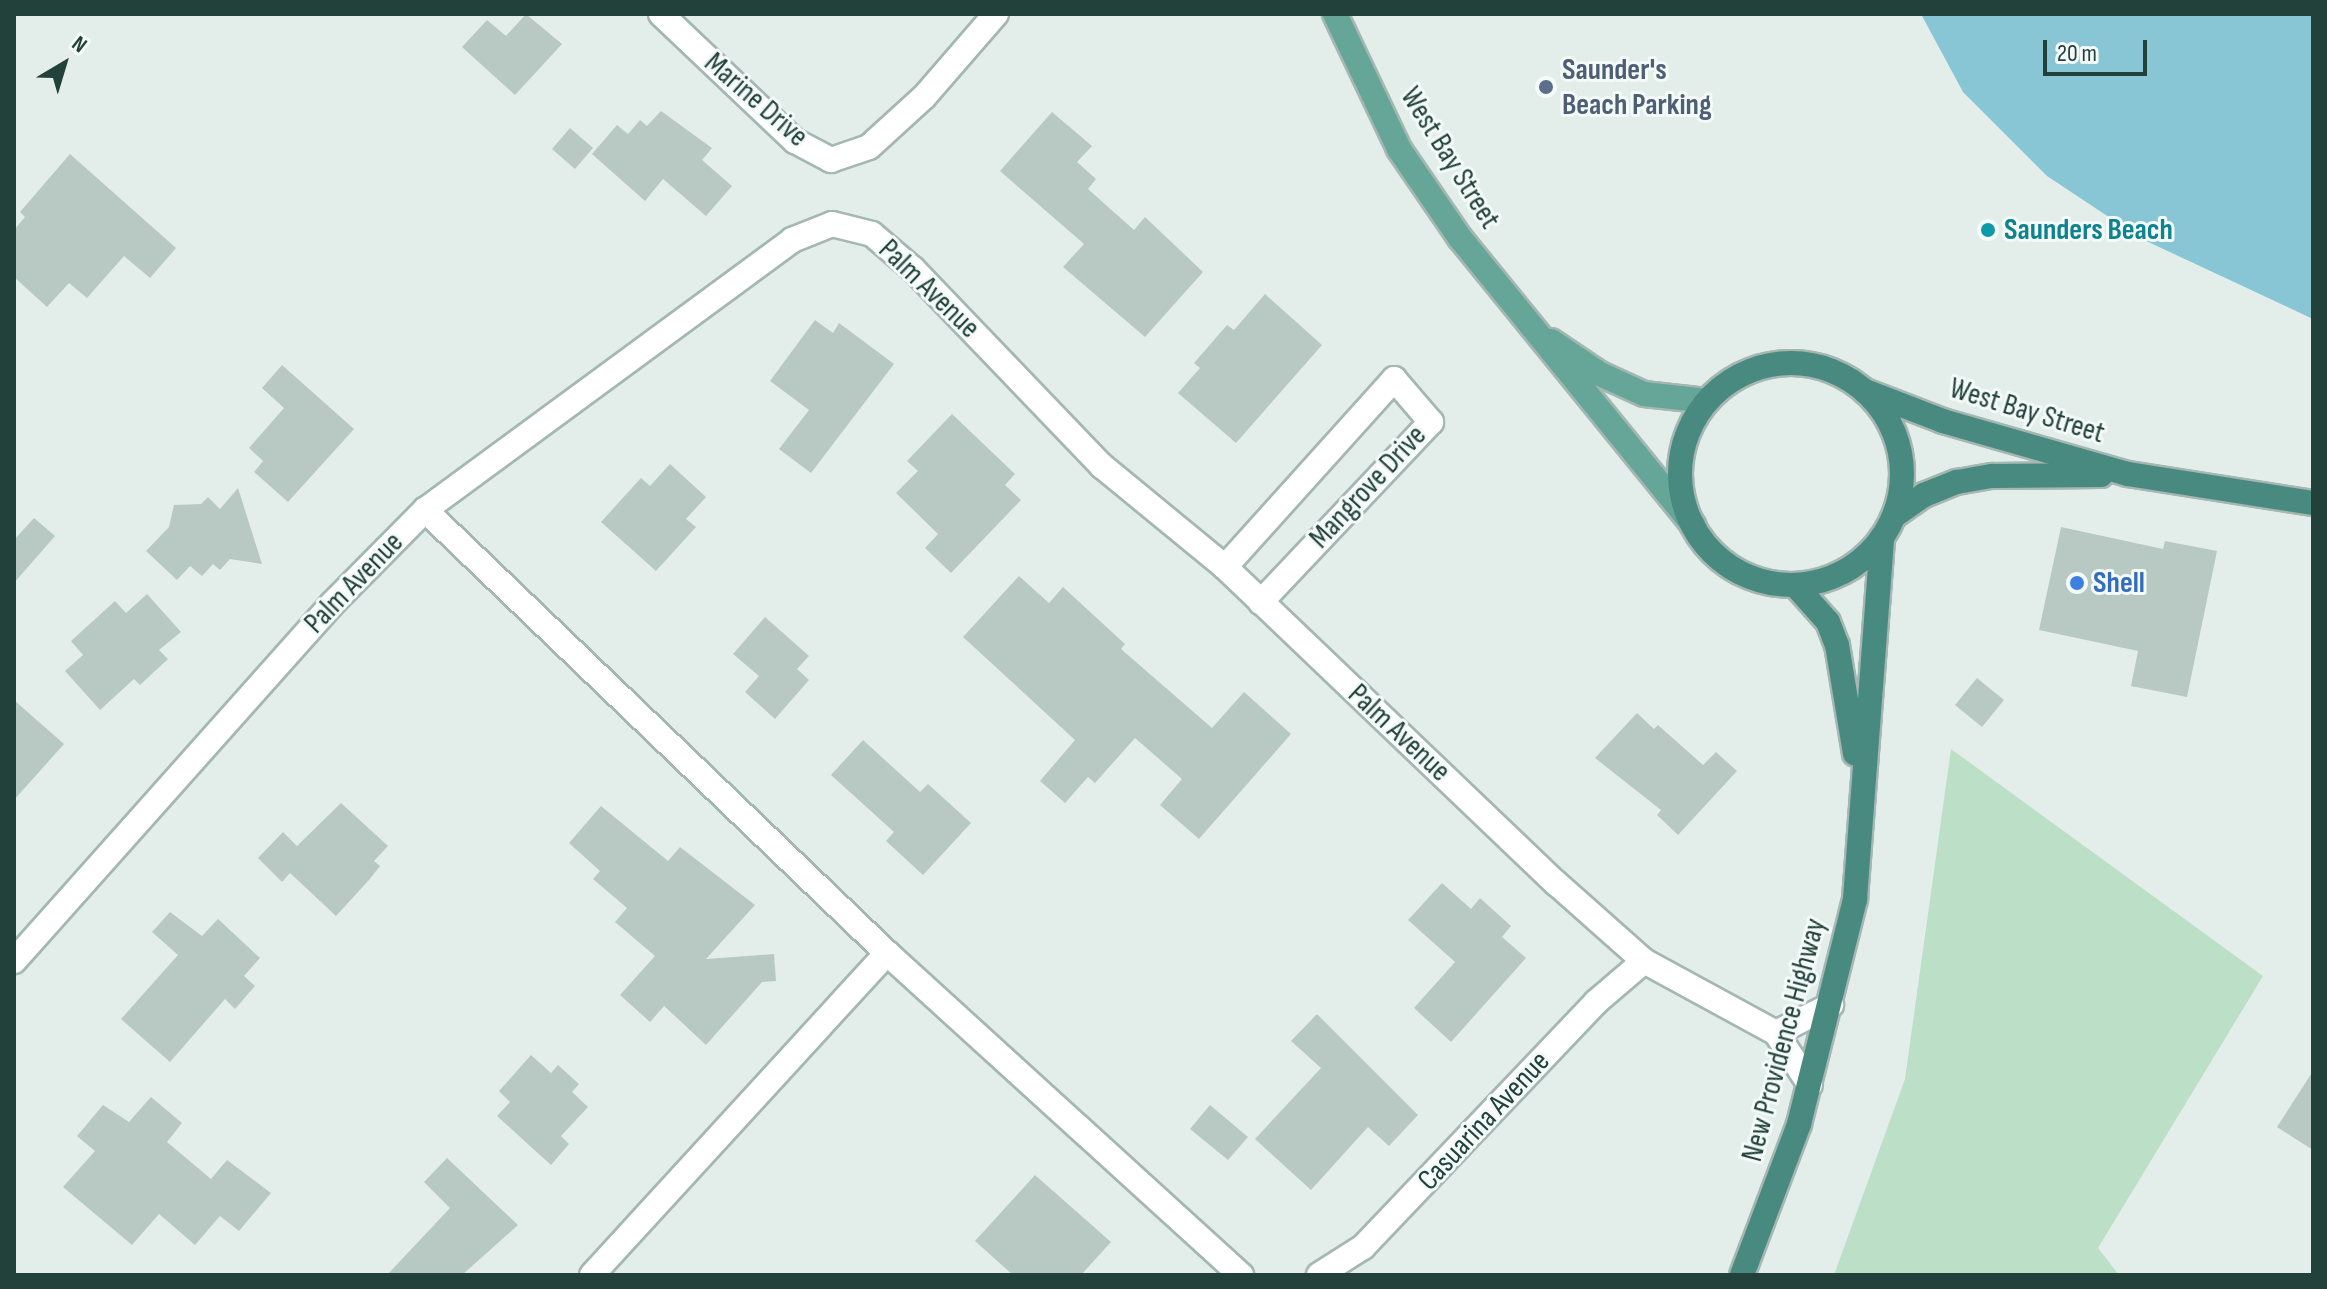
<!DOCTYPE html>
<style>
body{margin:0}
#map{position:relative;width:2327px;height:1289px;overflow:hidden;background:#e3eeea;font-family:"Sofia Sans Condensed",sans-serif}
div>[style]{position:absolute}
.green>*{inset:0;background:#bbe0c7}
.water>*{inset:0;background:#88c6d6}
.building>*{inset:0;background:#b8c9c3}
.roads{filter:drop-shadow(2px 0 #a5b7b2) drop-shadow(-2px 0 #a5b7b2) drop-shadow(0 2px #a5b7b2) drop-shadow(0 -2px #a5b7b2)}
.minor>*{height:24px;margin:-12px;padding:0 12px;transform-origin:12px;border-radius:12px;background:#fff}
.primary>*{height:24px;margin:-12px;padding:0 12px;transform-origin:12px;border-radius:12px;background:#65a699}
.trunk>*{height:24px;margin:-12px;padding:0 12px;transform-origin:12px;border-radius:12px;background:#488a7f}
.trunk>.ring{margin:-12px;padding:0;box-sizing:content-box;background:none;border:24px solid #488a7f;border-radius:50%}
.dots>*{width:22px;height:22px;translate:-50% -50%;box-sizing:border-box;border:4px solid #f4faf8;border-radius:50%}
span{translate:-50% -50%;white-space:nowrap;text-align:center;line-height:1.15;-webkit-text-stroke:6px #f4faf8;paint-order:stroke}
.service-label{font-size:30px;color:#4e5e75;font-weight:700}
.left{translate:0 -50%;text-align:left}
.street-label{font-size:30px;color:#22413a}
.culture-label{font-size:30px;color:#0d838f;font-weight:700}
.shop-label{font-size:30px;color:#366cbe;font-weight:700}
.frame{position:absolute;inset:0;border:16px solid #22413a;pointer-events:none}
.north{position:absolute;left:24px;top:24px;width:80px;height:80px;-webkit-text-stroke:6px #f4faf8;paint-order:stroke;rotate:38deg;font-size:22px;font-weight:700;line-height:32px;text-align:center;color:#22413a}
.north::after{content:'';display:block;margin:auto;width:28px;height:36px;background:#22413a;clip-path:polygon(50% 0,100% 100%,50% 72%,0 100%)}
.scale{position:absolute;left:2043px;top:40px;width:104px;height:36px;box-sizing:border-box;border:4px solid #22413a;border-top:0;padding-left:10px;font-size:24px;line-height:28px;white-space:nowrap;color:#22413a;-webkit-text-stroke:6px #f4faf8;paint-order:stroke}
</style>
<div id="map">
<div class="green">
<i style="clip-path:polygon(1951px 749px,2263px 976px,2098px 1248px,2119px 1275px,1834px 1275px,1905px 1079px)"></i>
</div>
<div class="water">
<i style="clip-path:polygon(1921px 14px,2313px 14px,2313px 319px,2142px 239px,2047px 176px,1963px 92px)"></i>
</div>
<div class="building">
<i style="clip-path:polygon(526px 14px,562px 44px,515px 95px,462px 47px,487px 20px,506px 36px)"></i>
<i style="clip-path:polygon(661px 111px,712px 148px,702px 160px,732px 186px,706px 216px,663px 179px,645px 201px,592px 154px,617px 125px,628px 134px,640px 120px,647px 126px)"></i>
<i style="clip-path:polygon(1052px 112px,1092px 146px,1077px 162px,1096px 179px,1088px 189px,1134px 230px,1145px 217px,1203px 272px,1145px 337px,1063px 267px,1084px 244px,1000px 171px)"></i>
<i style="clip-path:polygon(570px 128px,593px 148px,575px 169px,552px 149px)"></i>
<i style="clip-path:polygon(70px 154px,176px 248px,150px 278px,124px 256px,87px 298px,69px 283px,47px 307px,14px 277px,14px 230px,25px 217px,20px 212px)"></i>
<i style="clip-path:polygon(1265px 294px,1322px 345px,1236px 443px,1178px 393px,1200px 368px,1194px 363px,1227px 325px,1234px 330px)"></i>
<i style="clip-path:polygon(815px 320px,833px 333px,839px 323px,894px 364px,811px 473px,779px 449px,809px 410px,770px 381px)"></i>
<i style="clip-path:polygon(282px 365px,354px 429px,288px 502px,254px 472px,263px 461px,249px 448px,284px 408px,262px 388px)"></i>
<i style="clip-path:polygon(952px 414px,1015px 474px,1005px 485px,1021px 500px,951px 573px,925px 548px,938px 534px,896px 493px,918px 471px,907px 461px)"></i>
<i style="clip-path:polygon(670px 464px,706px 497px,686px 519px,696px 527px,656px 571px,601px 522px,641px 478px,650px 486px)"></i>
<i style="clip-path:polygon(238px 488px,262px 564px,230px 559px,220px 570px,213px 564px,202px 576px,190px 566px,177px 580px,146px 551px,169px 527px,174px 505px,201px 504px,208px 497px,220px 509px)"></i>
<i style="clip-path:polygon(34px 518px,55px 536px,14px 583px,14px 540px)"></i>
<i style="clip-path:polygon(2061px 527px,2163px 549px,2165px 541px,2217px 551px,2187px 697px,2131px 686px,2138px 651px,2039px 630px)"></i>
<i style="clip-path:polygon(1019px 576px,1049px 603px,1063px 587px,1125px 644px,1121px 649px,1212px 728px,1244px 692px,1291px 734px,1199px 839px,1160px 805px,1182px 779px,1135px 738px,1095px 783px,1088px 777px,1065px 803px,1040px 781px,1075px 740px,963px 637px)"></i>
<i style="clip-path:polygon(147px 594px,181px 632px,159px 650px,168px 659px,140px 685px,134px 679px,100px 710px,65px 671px,83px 655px,71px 641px,115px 601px,126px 613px)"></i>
<i style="clip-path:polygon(765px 617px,809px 656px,797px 669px,809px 680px,775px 719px,745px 692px,759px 676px,733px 654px)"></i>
<i style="clip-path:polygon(1977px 678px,2004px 700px,1982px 727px,1955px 705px)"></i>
<i style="clip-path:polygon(14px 700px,64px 744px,14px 800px)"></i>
<i style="clip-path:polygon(1637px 713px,1654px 729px,1658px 725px,1703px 765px,1716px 752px,1737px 771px,1678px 835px,1657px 815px,1661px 810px,1595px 758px)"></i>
<i style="clip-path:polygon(863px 740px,920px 792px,928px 784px,971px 823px,923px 875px,886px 841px,894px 832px,831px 775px)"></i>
<i style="clip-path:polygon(341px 803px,388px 846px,374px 861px,380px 866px,369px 880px,336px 916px,290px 873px,282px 882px,258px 858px,283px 832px,297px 846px)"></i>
<i style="clip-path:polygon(601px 806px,668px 861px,680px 847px,755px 905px,706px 959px,774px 954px,776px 981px,762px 982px,706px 1045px,664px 1006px,650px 1022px,620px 995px,655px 956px,615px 922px,627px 908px,593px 879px,600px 871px,569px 843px)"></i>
<i style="clip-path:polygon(1442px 883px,1471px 909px,1480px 898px,1511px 926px,1502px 937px,1526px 958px,1451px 1042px,1414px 1008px,1455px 962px,1408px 920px)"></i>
<i style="clip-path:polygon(170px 912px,202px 936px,218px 919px,260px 958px,244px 976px,255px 986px,235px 1009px,225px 999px,170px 1062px,121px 1019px,178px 955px,152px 932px)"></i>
<i style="clip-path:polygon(1317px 1014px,1418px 1115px,1389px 1146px,1368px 1127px,1311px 1190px,1255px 1139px,1321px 1068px,1291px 1041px)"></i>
<i style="clip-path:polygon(531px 1055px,551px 1073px,558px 1065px,579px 1084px,572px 1092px,588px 1107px,561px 1136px,569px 1144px,551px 1165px,497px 1116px,510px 1102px,499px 1091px)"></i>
<i style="clip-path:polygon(2313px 1071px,2313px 1150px,2277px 1127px)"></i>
<i style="clip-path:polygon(151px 1097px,182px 1123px,167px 1142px,211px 1179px,227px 1160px,271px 1193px,239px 1231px,220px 1216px,195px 1245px,159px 1214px,132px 1245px,63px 1187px,95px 1151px,77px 1136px,103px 1105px,129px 1122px)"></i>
<i style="clip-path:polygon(1210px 1105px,1248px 1137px,1228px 1160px,1190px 1129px)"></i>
<i style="clip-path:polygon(447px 1158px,518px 1225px,462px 1275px,387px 1275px,450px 1208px,424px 1182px)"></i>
<i style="clip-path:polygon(1035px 1175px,1111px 1242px,1081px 1275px,1013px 1275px,975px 1241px)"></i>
</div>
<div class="roads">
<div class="minor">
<i style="left:661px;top:14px;width:185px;rotate:43.5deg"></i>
<i style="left:795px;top:141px;width:41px;rotate:27.8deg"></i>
<i style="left:831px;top:160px;width:40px;rotate:-18.9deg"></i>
<i style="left:869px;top:147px;width:74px;rotate:-42.3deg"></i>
<i style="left:924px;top:97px;width:110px;rotate:-49.1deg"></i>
<i style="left:425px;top:510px;width:640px;rotate:43.8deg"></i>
<i style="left:887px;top:953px;width:479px;rotate:42.3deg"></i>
<i style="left:1225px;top:567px;width:253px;rotate:-48deg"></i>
<i style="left:1394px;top:379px;width:57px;rotate:49.3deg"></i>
<i style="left:1431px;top:422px;width:248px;rotate:133.4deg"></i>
<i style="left:14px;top:961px;width:477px;rotate:-48.3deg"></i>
<i style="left:331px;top:605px;width:134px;rotate:-45.3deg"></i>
<i style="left:425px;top:510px;width:456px;rotate:-36.3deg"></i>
<i style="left:792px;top:240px;width:43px;rotate:-21.8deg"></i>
<i style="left:832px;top:224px;width:41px;rotate:14deg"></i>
<i style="left:872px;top:234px;width:54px;rotate:40.5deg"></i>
<i style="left:913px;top:269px;width:273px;rotate:46.2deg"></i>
<i style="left:1102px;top:466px;width:159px;rotate:39.4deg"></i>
<i style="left:1225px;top:567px;width:458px;rotate:43.7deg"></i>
<i style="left:1556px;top:883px;width:118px;rotate:41.6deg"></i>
<i style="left:1644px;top:961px;width:150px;rotate:28.6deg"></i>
<i style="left:1776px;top:1033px;width:62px;rotate:56.8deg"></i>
<i style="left:1776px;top:1033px;width:62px;rotate:-27deg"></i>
<i style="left:592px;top:1275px;width:437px;rotate:-47.5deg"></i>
<i style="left:1319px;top:1275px;width:52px;rotate:-32.5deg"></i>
<i style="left:1363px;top:1247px;width:338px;rotate:-46.4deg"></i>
<i style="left:1596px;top:1002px;width:63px;rotate:-40.5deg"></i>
</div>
<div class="primary">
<i style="left:1335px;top:14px;width:149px;rotate:64.6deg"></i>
<i style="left:1399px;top:149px;width:108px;rotate:55.6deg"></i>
<i style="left:1460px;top:238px;width:370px;rotate:50.9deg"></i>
<i style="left:1551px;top:341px;width:59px;rotate:34deg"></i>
<i style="left:1600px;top:374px;width:48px;rotate:24.4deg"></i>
<i style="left:1644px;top:394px;width:63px;rotate:6.3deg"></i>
</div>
<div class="trunk">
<i class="ring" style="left:1680px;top:363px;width:198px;height:198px"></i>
<i style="left:1865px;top:391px;width:84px;rotate:21deg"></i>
<i style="left:1943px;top:421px;width:192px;rotate:16deg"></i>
<i style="left:2128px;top:474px;width:187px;rotate:8.9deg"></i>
<i style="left:1894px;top:516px;width:37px;rotate:-35deg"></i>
<i style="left:1924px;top:495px;width:35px;rotate:-22deg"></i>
<i style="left:1957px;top:482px;width:36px;rotate:-10deg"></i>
<i style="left:1992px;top:476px;width:109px;rotate:-0.5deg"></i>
<i style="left:1796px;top:586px;width:48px;rotate:48.4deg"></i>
<i style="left:1828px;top:622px;width:25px;rotate:69deg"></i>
<i style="left:1837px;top:645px;width:110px;rotate:80.6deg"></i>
<i style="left:1742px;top:1275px;width:161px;rotate:-69.3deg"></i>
<i style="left:1799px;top:1124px;width:232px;rotate:-76deg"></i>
<i style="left:1855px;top:899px;width:362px;rotate:-85.7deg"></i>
</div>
</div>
<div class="dots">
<i style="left:1546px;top:87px;background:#5c6f8a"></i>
<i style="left:1988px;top:230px;background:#0f9aa8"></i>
<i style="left:2077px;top:583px;background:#3f7fe0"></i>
</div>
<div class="service-label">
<span class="left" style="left:1562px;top:87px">Saunder's<br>Beach Parking</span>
</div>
<div class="street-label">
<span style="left:756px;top:100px;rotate:41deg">Marine Drive</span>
<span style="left:1450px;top:158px;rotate:58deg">West Bay Street</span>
<span style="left:929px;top:289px;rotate:44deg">Palm Avenue</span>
<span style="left:2027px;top:411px;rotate:17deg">West Bay Street</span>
<span style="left:1368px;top:487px;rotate:-47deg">Mangrove Drive</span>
<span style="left:354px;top:583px;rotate:-46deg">Palm Avenue</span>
<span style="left:1399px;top:733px;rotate:43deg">Palm Avenue</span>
<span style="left:1784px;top:1040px;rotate:-75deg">New Providence Highway</span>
<span style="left:1484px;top:1121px;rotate:-47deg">Casuarina Avenue</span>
</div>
<div class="culture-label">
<span class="left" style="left:2004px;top:230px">Saunders Beach</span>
</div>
<div class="shop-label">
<span class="left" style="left:2093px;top:583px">Shell</span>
</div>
<div class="frame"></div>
<div class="north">N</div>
<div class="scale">20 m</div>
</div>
